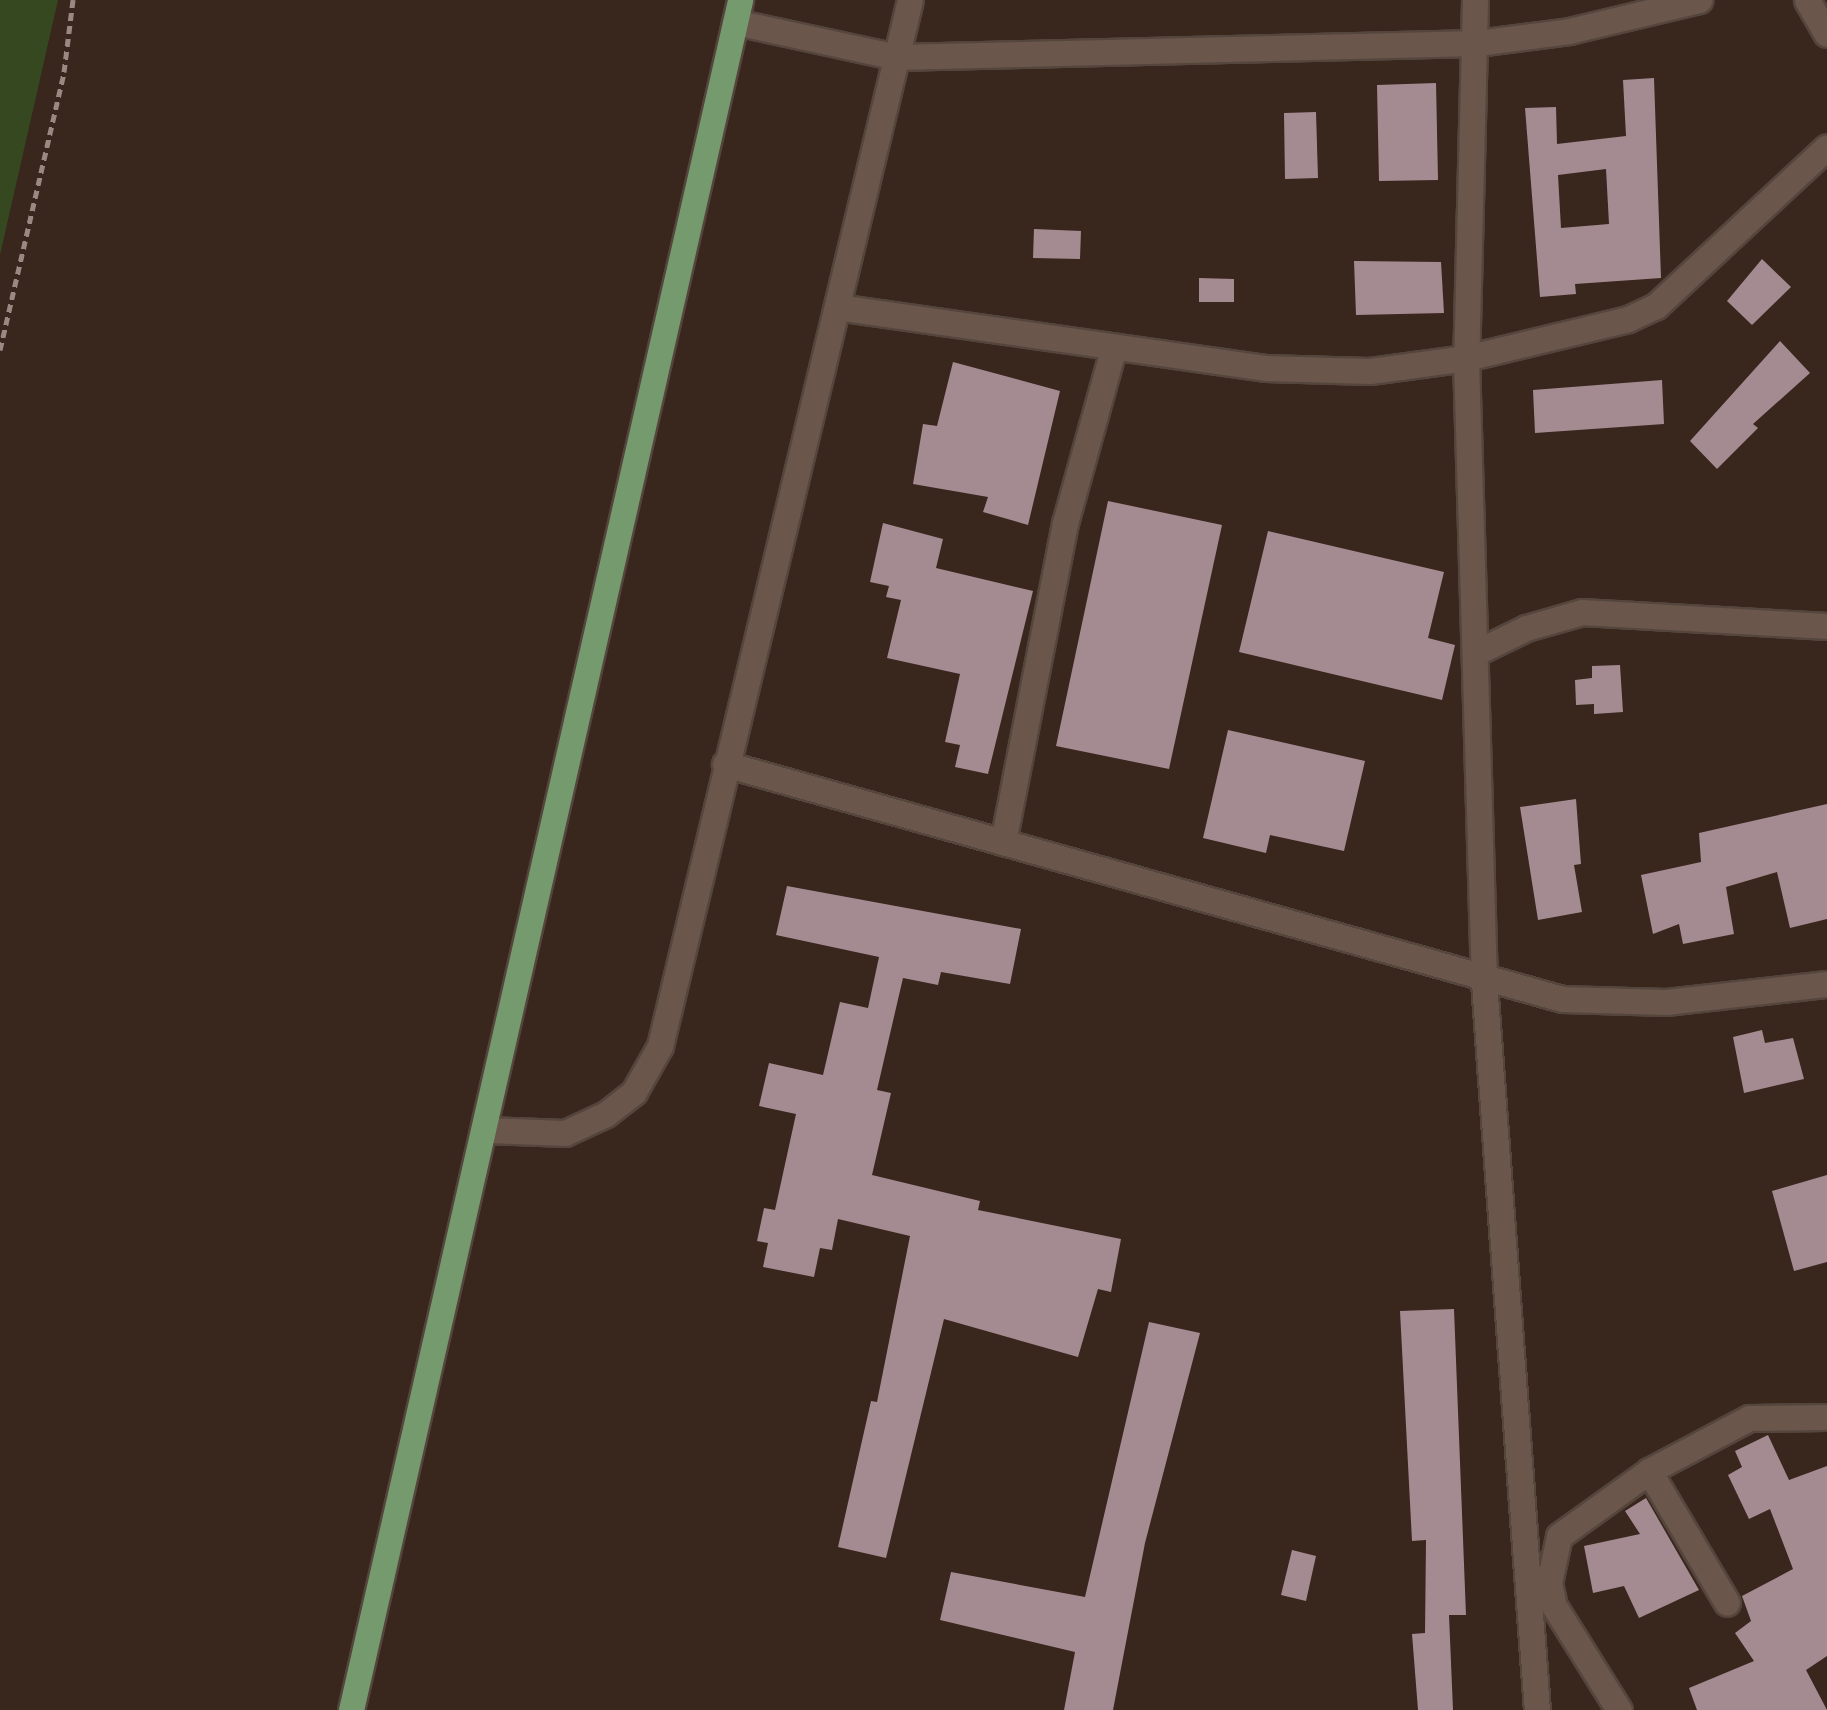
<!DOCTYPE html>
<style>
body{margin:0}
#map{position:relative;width:1827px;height:1710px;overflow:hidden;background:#39261d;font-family:Cabin,sans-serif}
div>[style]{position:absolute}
.green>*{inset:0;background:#364820}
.building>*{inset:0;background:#a48b92}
.path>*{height:5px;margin-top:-2.5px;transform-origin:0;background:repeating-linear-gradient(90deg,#998982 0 8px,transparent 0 13px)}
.roads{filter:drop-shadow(2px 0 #54453d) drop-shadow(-2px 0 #54453d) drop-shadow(0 2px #54453d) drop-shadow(0 -2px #54453d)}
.minor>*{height:25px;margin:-12.5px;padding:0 12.5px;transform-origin:12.5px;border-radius:12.5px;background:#6b564b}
.major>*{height:25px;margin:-12.5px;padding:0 12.5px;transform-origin:12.5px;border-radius:12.5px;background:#759a6e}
span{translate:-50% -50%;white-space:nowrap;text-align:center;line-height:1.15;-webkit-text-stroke:10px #2f1c14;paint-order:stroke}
</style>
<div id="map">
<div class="green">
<i style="clip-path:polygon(0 0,58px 0,0 255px)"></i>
</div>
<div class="building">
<i style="clip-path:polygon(evenodd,1654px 78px,1661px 278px,1575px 284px,1576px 294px,1540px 297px,1525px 108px,1556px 107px,1557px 144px,1626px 136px,1623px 80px,1654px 78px,1606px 169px,1609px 224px,1561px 228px,1558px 175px,1606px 169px)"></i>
<i style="clip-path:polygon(1436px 83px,1438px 180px,1379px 181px,1377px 85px)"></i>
<i style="clip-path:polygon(1316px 112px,1318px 178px,1285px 179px,1284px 113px)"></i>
<i style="clip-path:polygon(1034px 229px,1081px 231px,1080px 259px,1033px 258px)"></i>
<i style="clip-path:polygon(1762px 259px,1791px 287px,1752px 325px,1727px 301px)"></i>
<i style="clip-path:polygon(1354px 261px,1441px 262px,1444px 313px,1356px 315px)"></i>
<i style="clip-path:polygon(1199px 278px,1234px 279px,1234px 302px,1199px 302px)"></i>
<i style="clip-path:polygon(1780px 341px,1810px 373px,1753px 424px,1758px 428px,1717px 469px,1690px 441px)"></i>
<i style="clip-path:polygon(953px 362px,1060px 391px,1028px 525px,983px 512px,988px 497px,913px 484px,923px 424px,937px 426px)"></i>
<i style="clip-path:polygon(1662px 380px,1664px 424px,1535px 433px,1533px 390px)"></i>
<i style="clip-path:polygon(1108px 501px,1222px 525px,1169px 769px,1056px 746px)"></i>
<i style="clip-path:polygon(883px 523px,943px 539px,936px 568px,1033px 591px,988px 774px,955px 767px,960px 745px,945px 742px,960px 674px,887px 658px,901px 600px,886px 597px,889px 586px,870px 582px)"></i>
<i style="clip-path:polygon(1268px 531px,1444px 572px,1428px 638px,1455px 645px,1442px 700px,1239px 652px)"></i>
<i style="clip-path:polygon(1620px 665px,1623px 712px,1594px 714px,1594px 704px,1576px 705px,1575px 680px,1592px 678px,1592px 666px)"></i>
<i style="clip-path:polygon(1228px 730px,1365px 761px,1344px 851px,1270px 835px,1266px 853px,1203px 838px)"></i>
<i style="clip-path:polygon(1576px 799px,1581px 864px,1574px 865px,1582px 912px,1538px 920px,1520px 807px)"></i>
<i style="clip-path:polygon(1827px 804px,1827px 919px,1790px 928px,1777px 872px,1726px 887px,1734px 934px,1683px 944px,1679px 924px,1653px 934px,1641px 875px,1701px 862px,1699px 833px)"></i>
<i style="clip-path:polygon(787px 886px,1021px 929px,1010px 984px,941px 972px,938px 985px,903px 978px,877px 1090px,891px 1093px,872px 1175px,980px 1201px,978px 1210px,1121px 1239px,1111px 1292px,1098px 1289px,1078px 1357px,944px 1319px,886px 1558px,838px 1547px,871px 1401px,877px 1402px,910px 1236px,838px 1219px,832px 1250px,820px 1248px,814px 1277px,763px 1267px,768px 1243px,757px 1241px,764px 1208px,775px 1210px,796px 1114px,759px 1106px,769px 1063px,823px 1075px,840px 1002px,868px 1008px,879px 957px,776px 935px)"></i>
<i style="clip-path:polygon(1762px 1030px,1765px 1043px,1793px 1038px,1804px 1079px,1744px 1093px,1733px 1037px)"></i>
<i style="clip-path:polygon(1827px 1175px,1827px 1262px,1794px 1271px,1772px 1191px)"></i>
<i style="clip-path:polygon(1454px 1309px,1466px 1615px,1449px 1615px,1453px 1710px,1418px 1710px,1412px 1634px,1425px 1633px,1426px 1540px,1412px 1541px,1400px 1311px)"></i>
<i style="clip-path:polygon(1149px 1322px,1200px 1333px,1145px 1543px,1113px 1710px,1064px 1710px,1075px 1652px,940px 1620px,951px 1572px,1085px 1597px)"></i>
<i style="clip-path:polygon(1768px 1435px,1789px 1480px,1827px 1466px,1827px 1656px,1806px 1670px,1827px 1710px,1697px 1710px,1689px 1688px,1754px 1661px,1735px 1633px,1751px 1621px,1742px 1596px,1793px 1569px,1770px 1509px,1749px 1519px,1728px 1475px,1742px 1467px,1735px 1451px)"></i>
<i style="clip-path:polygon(1646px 1498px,1699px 1590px,1639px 1618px,1624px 1586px,1593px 1593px,1584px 1546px,1640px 1534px,1625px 1511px)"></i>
<i style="clip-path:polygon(1292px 1550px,1316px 1556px,1306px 1601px,1281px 1595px)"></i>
</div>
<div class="path">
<i style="left:0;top:350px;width:285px;rotate:-77deg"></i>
<i style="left:64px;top:72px;width:73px;rotate:-82.9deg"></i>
</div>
<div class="roads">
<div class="minor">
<i style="left:1475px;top:0;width:358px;rotate:91.4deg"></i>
<i style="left:1466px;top:358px;width:624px;rotate:88.35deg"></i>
<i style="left:1484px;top:982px;width:730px;rotate:85.84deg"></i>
<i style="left:1807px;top:0;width:39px;rotate:60deg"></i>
<i style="left:735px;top:22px;width:166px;rotate:12.2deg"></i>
<i style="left:897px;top:57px;width:580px;rotate:-1.38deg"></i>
<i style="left:1477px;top:43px;width:93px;rotate:-7.4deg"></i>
<i style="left:1569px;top:31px;width:134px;rotate:-13.4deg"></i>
<i style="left:837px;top:307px;width:432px;rotate:8.1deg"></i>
<i style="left:1265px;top:368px;width:105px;rotate:1.6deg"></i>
<i style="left:1370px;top:371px;width:97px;rotate:-7.7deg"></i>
<i style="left:1466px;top:358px;width:167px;rotate:-13.5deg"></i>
<i style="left:1628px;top:319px;width:31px;rotate:-25deg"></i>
<i style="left:1656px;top:306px;width:233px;rotate:-42.9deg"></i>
<i style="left:1475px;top:653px;width:57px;rotate:-26.1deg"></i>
<i style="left:1526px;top:628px;width:58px;rotate:-15.9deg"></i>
<i style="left:1582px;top:612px;width:245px;rotate:3.3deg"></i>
<i style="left:725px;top:764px;width:869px;rotate:15.68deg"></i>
<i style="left:1562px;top:999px;width:104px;rotate:1.7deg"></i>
<i style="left:1666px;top:1002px;width:162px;rotate:-6.4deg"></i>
<i style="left:1003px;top:842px;width:325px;rotate:-79deg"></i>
<i style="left:1065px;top:523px;width:180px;rotate:-74.5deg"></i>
<i style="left:487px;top:1130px;width:78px;rotate:2.2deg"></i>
<i style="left:565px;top:1133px;width:45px;rotate:-24.9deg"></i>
<i style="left:606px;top:1114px;width:36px;rotate:-38deg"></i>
<i style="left:634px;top:1092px;width:53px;rotate:-60.5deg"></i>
<i style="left:660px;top:1046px;width:1075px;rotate:-76.56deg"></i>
<i style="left:1649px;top:1471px;width:153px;rotate:59.4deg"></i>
<i style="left:1619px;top:1710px;width:123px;rotate:-122deg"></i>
<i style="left:1554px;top:1606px;width:24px;rotate:-102deg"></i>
<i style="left:1549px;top:1583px;width:48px;rotate:-78deg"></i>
<i style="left:1559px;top:1536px;width:111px;rotate:-35.8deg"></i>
<i style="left:1649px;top:1471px;width:113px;rotate:-27.9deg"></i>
<i style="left:1749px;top:1418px;width:78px;rotate:-0.7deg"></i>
</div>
<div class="major">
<i style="left:351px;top:1710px;width:1754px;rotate:-77.18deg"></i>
</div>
</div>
</div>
